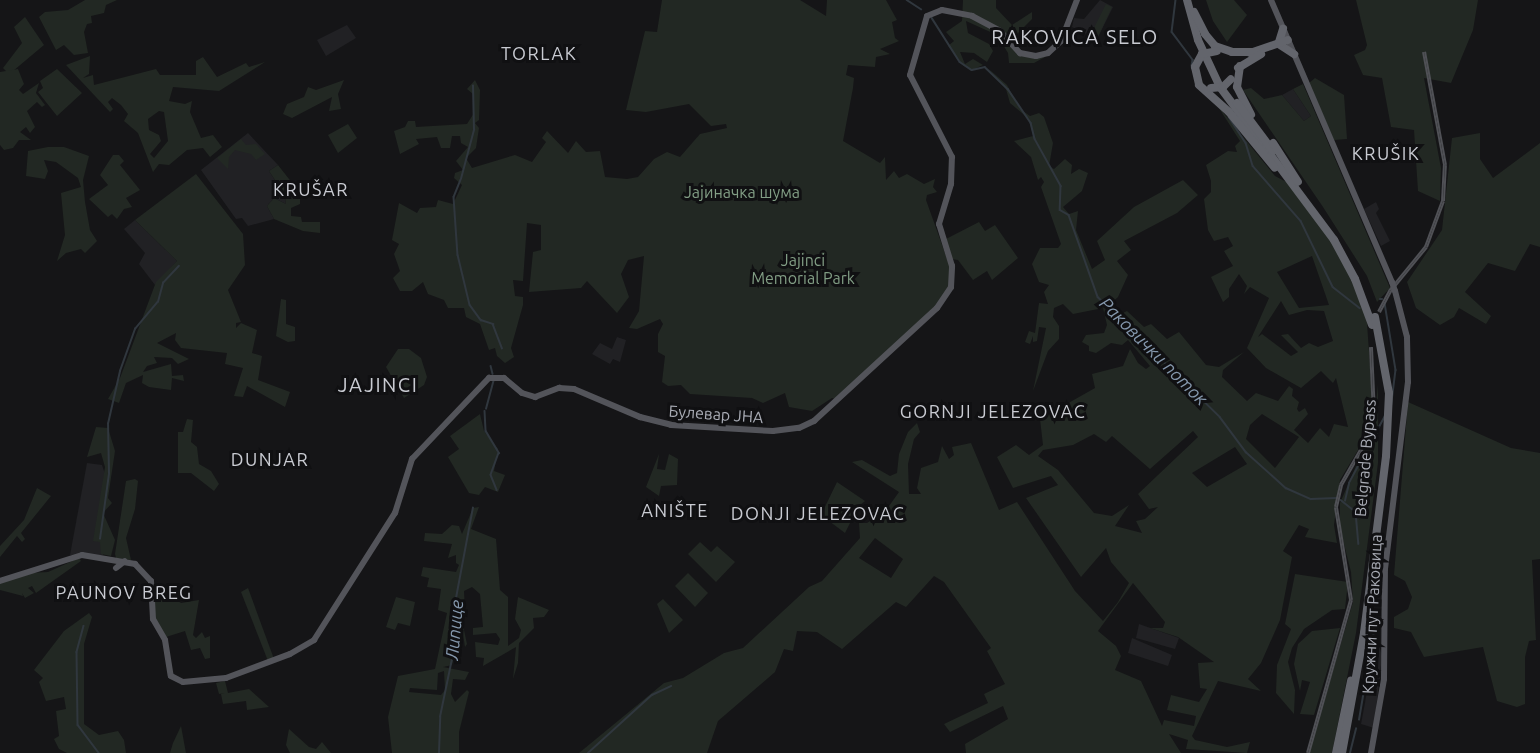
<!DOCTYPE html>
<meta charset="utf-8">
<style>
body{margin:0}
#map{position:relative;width:1540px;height:753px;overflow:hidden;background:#151517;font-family:Ubuntu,sans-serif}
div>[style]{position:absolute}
.built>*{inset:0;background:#212124}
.green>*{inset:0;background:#222823}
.stream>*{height:1.5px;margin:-0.75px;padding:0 0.75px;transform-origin:0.75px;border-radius:0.75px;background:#30373e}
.major>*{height:6px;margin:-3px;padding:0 3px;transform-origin:3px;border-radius:3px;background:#53545a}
.highway>*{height:8px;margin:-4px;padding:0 4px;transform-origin:4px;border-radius:4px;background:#63656c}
.rail>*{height:4px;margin-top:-2px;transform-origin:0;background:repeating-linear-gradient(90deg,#101012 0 4.5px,#505156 0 9px);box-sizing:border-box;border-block:2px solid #505156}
.major-bridge>*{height:6px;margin:-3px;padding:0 3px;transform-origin:3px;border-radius:3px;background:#53545a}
.highway-bridge>*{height:8px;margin:-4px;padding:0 4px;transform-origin:4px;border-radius:4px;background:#63656c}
span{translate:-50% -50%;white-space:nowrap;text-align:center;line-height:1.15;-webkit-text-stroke:6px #101012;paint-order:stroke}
.park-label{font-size:16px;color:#829e85}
.street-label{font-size:16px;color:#a9acb5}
.neighbourhood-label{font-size:18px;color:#c9cbd2;letter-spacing:1.5px}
.water-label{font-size:18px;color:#8497ac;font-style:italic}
.quarter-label{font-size:20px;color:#c9cbd2;letter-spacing:1.5px}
</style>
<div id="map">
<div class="built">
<i style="clip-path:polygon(1100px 0,1113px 7px,1097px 39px,1072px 27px,1074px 18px,1084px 19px)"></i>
<i style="clip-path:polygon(347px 25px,356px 38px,326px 56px,317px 40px)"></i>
<i style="clip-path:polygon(1293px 89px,1311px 116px,1304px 121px,1282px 95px)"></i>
<i style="clip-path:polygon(248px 133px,278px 165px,269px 171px,285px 195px,286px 204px,274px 198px,267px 206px,274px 219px,248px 226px,242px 218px,236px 219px,201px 170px)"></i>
<i style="clip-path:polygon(1376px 202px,1379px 209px,1376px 213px,1390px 241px,1381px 246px,1364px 209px)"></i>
<i style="clip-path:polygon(135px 220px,177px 261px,155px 285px,139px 264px,145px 253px,124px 229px)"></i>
<i style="clip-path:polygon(617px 337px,626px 340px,620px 362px,613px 359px,610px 364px,592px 354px,600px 343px,612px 349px)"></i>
<i style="clip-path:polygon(87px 463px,102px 465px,105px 474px,103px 555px,70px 555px)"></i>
<i style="clip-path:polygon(1139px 624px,1179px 638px,1175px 649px,1136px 638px)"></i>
<i style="clip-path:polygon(1132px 638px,1172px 655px,1168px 666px,1128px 653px)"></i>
<i style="clip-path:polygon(1377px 638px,1382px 656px,1374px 728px,1361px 724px)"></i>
</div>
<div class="green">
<i style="clip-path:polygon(85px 0,117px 0,106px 5px,104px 13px,91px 16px,92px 23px,87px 24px,84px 32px,88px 53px,74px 55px,64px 45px,56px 50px,39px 17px,45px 12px,68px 10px)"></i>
<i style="clip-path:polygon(662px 0,800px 0,826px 16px,827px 0,886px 0,897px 20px,892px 22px,895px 38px,899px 41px,880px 49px,890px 54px,876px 57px,875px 67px,848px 65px,846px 75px,854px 78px,853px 88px,843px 141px,880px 163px,885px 157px,886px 180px,894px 171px,899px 178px,907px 174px,924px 184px,935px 179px,933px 187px,937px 192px,927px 195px,926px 200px,950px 267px,949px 287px,942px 299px,838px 400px,832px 398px,812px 411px,789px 407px,785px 393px,763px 403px,752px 398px,690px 394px,681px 385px,668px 386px,662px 382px,665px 356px,658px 352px,658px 334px,663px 324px,660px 319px,637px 329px,629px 328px,639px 311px,644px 256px,628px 260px,621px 274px,629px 297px,617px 313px,587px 281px,581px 288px,529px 292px,533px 252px,541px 250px,541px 225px,527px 223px,523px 281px,513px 280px,515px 296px,523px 297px,523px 305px,511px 348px,514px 357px,505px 363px,497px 356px,495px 348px,489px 350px,480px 324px,466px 317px,464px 308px,448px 308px,444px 300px,428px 294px,423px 282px,412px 291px,400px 291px,393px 278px,400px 271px,394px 254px,399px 244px,392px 240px,399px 203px,417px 213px,420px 208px,436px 207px,438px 200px,453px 204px,462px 185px,454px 178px,455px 173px,463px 170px,456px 161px,468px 147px,461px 143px,460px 136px,452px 136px,450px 148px,441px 148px,437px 137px,416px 139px,419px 144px,400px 154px,394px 131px,405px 127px,408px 121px,415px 121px,416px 127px,467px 124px,474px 113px,473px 94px,467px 89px,475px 80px,480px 90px,479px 120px,475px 123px,479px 128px,476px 148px,466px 158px,472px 168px,515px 155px,532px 162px,546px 142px,542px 138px,547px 131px,568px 153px,576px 141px,586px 152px,600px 151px,605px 177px,627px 179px,638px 177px,654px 159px,667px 152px,680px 157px,700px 134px,727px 128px,726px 124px,711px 126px,689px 104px,646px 112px,626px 110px,645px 31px,657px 32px)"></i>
<i style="clip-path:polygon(963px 0,996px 0,996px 8px,1012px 25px,1032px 12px,1032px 19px,1015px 36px,1020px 56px,1045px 57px,1034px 63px,1009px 63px,1008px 53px,997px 35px,966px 21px,968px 33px,989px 44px,993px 51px,987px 62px,974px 53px,960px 52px,965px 64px,973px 59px,983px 65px,972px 70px,964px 66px,948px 46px,954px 41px,946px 32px,962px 21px)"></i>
<i style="clip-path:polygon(1206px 0,1234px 0,1247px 15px,1227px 42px,1213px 21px)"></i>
<i style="clip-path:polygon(1356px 0,1478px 0,1473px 30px,1451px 83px,1424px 78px,1441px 168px,1440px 201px,1418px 191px,1414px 130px,1391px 127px,1382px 78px,1363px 75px,1354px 55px,1365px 50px,1367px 45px)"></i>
<i style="clip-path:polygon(1106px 4px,1112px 7px,1097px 39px,1090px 36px)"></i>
<i style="clip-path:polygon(25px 17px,44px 45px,13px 71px,6px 71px,3px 68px,22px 43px,14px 27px)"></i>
<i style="clip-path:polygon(evenodd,90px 56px,89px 74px,83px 78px,93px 75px,94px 85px,156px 69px,160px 75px,196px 75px,196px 61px,203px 57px,217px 77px,246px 63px,249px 67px,265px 62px,219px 91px,173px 87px,169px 101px,185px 104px,192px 101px,190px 112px,201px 138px,213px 135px,222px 147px,210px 157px,203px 148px,187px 150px,169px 165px,159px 164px,153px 172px,138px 133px,124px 121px,128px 114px,121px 105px,112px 98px,108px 102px,113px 109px,110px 112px,66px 65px,90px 56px,159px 111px,164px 112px,168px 141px,154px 158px,150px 154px,161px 141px,159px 135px,149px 130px,148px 119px,159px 111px)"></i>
<i style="clip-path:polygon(18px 69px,24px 84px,19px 90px,23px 94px,39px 83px,36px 93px,45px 105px,42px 107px,37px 102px,27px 111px,35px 127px,30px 133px,26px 127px,20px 132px,31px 140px,19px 140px,13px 148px,4px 150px,0 145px,0 72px)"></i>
<i style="clip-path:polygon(57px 69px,82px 93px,57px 116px,38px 92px,43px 88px,40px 81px)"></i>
<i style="clip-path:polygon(evenodd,989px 69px,1007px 85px,1020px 109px,1030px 116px,1039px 113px,1044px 117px,1053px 143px,1049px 166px,1054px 169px,1065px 159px,1072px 165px,1071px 174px,1079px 169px,1088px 173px,1082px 191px,1063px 207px,1069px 214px,1078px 211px,1076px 230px,1092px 269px,1105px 260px,1097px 241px,1134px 207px,1183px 180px,1198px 195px,1177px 213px,1124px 241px,1131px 250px,1117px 261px,1128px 275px,1118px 297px,1108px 306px,1119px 315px,1127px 311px,1144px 327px,1151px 324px,1167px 339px,1179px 332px,1206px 365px,1219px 367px,1244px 352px,1223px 370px,1222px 377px,1247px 401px,1256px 393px,1278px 401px,1289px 386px,1293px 389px,1292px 396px,1299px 402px,1297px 409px,1299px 412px,1305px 408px,1308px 414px,1294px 430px,1308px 443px,1320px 428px,1329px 437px,1334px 424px,1348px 427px,1336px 378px,1333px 383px,1321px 371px,1301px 388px,1266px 368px,1247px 348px,1269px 298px,1250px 287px,1244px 294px,1247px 286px,1239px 274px,1229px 289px,1229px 297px,1223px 302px,1211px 277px,1233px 266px,1224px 251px,1233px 246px,1228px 237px,1214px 241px,1208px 230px,1204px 199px,1211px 192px,1211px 181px,1206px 165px,1228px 151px,1237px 152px,1235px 146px,1240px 141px,1217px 105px,1275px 176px,1296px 187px,1347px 265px,1366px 309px,1373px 409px,1361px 445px,1340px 480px,1334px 525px,1337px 543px,1305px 537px,1309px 529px,1299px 525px,1283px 551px,1292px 557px,1280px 620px,1261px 663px,1248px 679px,1261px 691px,1218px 681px,1192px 736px,1195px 740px,1227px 747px,1250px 742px,1247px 753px,1186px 749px,1188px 740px,1169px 734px,1181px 753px,966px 753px,965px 744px,1008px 719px,1003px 706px,950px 732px,944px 724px,988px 703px,984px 694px,1005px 684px,987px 651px,991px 648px,944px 582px,934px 576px,906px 607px,896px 602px,842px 649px,817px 632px,797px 631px,793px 651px,784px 649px,775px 672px,718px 721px,707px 753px,579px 753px,664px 683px,683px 678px,724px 653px,743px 648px,809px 587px,822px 581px,860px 538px,859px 523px,867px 523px,878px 516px,880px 506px,889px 506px,899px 492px,852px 462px,862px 460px,890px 476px,897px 473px,899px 454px,908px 432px,917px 423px,920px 432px,914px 439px,908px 464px,909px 494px,921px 494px,917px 488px,921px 468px,938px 462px,942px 446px,949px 459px,954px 455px,952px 447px,971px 443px,999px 510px,1017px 502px,1075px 591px,1103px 621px,1118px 602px,1129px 583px,1111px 562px,1106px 548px,1081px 577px,1026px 498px,1058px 485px,1051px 476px,1013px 488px,997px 457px,1016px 445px,1029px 455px,1043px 445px,1040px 419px,1095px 388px,1092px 374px,1123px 366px,1130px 349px,1138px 363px,1146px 369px,1150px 366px,1128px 340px,1122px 345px,1111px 343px,1096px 353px,1089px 351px,1089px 346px,1082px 342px,1086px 335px,1104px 333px,1107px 325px,1103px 308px,1073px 314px,1063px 304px,1054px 308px,1053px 317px,1059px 326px,1059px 339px,1048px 351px,1033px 391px,1046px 328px,1039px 327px,1037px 341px,1033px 342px,1033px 336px,1030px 344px,1025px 342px,1029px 331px,1035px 333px,1039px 303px,1048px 304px,1044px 292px,1049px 285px,1039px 282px,1032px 264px,1040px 248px,1058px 248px,1061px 244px,1041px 187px,1044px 182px,1041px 177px,1038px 180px,1031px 157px,1014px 141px,1033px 136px,1029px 119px,1010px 103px,1006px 89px,989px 69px,1312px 256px,1329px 305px,1299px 308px,1277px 272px,1312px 256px,989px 69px,1281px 301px,1289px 315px,1307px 310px,1324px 311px,1333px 341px,1318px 347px,1309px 343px,1301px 348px,1288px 334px,1281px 335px,1298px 352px,1291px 356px,1262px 334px,1258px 337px,1281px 301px,989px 69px,1262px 414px,1299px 437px,1275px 468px,1246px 439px,1250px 425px,1262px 414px,989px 69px,1193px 431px,1198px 437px,1138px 494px,1149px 509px,1158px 507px,1145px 519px,1136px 521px,1142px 533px,1115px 526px,1129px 505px,1112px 516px,1094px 513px,1058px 470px,1038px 456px,1043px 450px,1073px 445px,1094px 434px,1106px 442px,1112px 436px,1150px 469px,1193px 431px,989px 69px,1235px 447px,1247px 464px,1207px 487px,1192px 473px,1235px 447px,989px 69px,875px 538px,903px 559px,891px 578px,859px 558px,875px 538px,989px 69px,1133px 583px,1165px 622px,1163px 628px,1150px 628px,1178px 637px,1214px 662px,1198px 663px,1200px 688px,1207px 689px,1199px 702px,1171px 695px,1167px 710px,1196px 716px,1194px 726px,1164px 720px,1162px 726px,1141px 681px,1115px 670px,1121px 656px,1116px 646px,1098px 631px,1133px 583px)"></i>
<i style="clip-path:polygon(1315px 78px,1344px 95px,1347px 139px,1334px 140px,1309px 83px)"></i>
<i style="clip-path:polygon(344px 80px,338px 94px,341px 109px,329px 111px,332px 97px,292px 118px,283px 114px,287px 104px,304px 97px,308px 87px,316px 90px)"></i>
<i style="clip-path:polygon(1303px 84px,1390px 288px,1377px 302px,1367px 276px,1323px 207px,1243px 90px,1251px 88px,1264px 99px,1282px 95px,1304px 121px,1311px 116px,1293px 89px)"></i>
<i style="clip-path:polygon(348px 124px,357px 138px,338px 153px,328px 135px)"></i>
<i style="clip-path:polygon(1480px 133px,1480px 159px,1493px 178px,1540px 143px,1540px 247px,1530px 244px,1515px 271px,1488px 263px,1465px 292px,1491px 316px,1486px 324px,1459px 308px,1454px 317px,1440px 325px,1416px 308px,1407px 282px,1442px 230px,1452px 138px)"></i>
<i style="clip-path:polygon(241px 139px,246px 145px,256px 144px,265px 154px,256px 160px,251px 154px,235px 150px,229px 157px,228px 169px,217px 158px)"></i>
<i style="clip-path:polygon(48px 147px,64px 147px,89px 156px,83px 180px,85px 202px,90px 230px,97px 241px,85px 253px,81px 249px,66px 253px,57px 261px,65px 235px,61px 193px,81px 187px,78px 178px,56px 162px,44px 160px,48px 171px,45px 179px,26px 176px,28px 151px)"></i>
<i style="clip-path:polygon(113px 155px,119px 155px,124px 161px,120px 165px,140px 190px,126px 198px,132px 207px,124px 209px,117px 219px,112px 214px,108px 217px,89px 199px,108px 185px,100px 175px)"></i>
<i style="clip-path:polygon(278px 165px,300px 193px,300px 204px,291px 208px,291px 216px,301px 217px,302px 222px,320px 222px,320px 233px,303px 231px,274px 219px,267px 206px,274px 198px,286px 204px,285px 195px,269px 171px)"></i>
<i style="clip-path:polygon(196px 174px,243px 234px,245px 265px,228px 290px,241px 322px,236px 323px,236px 328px,241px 323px,257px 330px,252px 353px,262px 356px,258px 380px,290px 392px,285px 407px,247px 386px,243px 397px,234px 396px,243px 368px,225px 364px,227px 353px,181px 348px,175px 340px,176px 333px,157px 343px,189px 359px,178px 364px,172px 358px,154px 357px,157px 363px,147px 366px,143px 372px,171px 364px,172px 376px,183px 375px,184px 381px,172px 378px,171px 390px,149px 387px,142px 383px,143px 375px,126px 383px,119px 403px,108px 399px,120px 378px,156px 282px,177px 261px,135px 220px)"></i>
<i style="clip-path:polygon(979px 222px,985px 231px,995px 225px,1018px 258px,992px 280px,987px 271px,973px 280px,958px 260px,952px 259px,944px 240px)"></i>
<i style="clip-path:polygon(281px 299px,286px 300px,286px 324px,295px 327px,295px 341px,288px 342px,276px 336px)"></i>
<i style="clip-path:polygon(398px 349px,409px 349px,421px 358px,427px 377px,424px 385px,404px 398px,386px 367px)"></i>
<i style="clip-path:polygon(1378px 384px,1378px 463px,1356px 633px,1332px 753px,1309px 753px,1353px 602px,1351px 572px,1340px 528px,1340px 503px,1374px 424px)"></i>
<i style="clip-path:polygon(1408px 402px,1511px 448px,1540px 453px,1540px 559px,1532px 560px,1536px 640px,1529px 641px,1525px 657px,1525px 704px,1517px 707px,1497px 701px,1483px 647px,1424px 657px,1411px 632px,1394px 628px,1394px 617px,1408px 609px,1412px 597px,1405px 581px,1394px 575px)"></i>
<i style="clip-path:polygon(480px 414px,484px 431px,498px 449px,494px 471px,505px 475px,498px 492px,485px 487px,479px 495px,469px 493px,448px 457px,459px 449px,450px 436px)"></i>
<i style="clip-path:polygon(187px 419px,193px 420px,191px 442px,197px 447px,199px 464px,211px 471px,219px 484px,214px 491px,191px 473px,178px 473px,178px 432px,183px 432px)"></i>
<i style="clip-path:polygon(96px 427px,108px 428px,115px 451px,108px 498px,112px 503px,103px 513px,115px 540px,111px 556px,101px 554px,100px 542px,93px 541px,105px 467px,101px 453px,87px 457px)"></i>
<i style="clip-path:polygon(659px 454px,657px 469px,665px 470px,669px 454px,678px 459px,677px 485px,661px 486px,659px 496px,646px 487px)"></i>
<i style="clip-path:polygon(135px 479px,138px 481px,135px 509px,126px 538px,131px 560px,116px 558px,115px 554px,126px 481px)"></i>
<i style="clip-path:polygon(837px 482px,865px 501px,858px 507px,845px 533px,821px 515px)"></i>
<i style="clip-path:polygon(37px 488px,51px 496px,21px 533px,25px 539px,22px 542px,17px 536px,0 557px,0 546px,24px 520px)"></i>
<i style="clip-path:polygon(evenodd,479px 507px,471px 529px,496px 539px,500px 590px,508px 597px,508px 646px,519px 638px,521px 630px,515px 619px,518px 597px,549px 610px,544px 617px,533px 618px,534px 628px,519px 643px,518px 663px,513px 679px,516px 647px,483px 666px,484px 658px,476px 657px,475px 642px,498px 645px,500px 639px,496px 633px,473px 635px,473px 628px,483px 627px,480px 594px,472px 587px,464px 591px,465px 611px,461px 616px,467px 644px,465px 647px,463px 634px,459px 635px,452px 665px,443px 667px,469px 672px,465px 680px,453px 679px,451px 694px,455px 702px,467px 690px,469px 692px,459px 732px,459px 753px,392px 753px,388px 717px,398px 676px,435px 669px,447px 613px,438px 610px,441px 589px,427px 587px,429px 578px,421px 576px,423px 567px,456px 572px,459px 565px,456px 563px,456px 555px,448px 558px,452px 544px,424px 541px,425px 533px,442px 534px,452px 525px,459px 526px,462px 534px,473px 508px,479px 507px,444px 671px,445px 690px,441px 695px,409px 692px,410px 688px,437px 690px,438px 673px,444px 671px)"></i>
<i style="clip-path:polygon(700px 542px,711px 552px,717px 546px,735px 562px,716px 582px,688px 554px)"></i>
<i style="clip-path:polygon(79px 558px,81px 561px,36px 593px,32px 586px,28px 588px,34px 593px,25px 598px,22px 593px,23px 596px,0 590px,0 583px,29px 573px,48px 572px)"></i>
<i style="clip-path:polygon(688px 573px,708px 593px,695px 607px,675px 586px)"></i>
<i style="clip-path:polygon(1295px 574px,1348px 582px,1345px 609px,1332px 610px,1304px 629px,1292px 648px,1288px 662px,1295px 690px,1294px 714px,1276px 693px,1277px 665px,1291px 629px,1285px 624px)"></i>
<i style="clip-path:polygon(248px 588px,274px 659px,268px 661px,241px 592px)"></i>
<i style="clip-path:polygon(169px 595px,181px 603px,199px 600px,193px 635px,196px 638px,202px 632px,205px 638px,210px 636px,210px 658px,205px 659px,200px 648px,191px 650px,185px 631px,166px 637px,154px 619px,154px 601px,160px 602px,161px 597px,167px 599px)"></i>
<i style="clip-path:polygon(396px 597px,415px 602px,410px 626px,398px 623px,395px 630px,386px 627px)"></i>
<i style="clip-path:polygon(663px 599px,683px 620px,669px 633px,657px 604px)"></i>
<i style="clip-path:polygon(89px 613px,92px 617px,84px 644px,84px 724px,99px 735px,118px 731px,124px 740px,126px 753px,67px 753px,59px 749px,54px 739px,59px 736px,56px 711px,66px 709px,64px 697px,46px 701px,39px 682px,43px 678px,34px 670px,64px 631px)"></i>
<i style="clip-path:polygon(1340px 628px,1314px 715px,1300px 714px,1310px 682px,1302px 680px,1300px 691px,1294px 664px,1298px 644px,1312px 631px)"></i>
<i style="clip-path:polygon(225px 681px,228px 693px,249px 689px,269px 707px,247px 710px,246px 701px,223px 704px,221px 694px,225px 693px,219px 694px,216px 683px)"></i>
<i style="clip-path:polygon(181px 726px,186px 753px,170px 753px,173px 743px)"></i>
<i style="clip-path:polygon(289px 729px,309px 747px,316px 749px,322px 742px,331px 753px,290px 753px,286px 745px)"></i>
</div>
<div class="stream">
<i style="left:907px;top:0;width:17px;rotate:33deg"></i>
<i style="left:1176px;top:0;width:32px;rotate:97deg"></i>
<i style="left:1172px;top:32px;width:35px;rotate:53deg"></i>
<i style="left:1193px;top:60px;width:6px;rotate:99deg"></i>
<i style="left:932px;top:18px;width:52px;rotate:57.5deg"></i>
<i style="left:960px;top:62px;width:14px;rotate:34deg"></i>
<i style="left:972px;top:70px;width:13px;rotate:-13deg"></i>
<i style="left:985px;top:67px;width:32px;rotate:44deg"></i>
<i style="left:1008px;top:89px;width:41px;rotate:55.9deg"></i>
<i style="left:1031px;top:123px;width:16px;rotate:76deg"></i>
<i style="left:1035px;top:139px;width:54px;rotate:61deg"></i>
<i style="left:1061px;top:186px;width:24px;rotate:92deg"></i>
<i style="left:1060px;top:210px;width:10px;rotate:29deg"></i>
<i style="left:1069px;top:215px;width:87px;rotate:70.5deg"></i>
<i style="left:1098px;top:297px;width:171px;rotate:44.5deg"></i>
<i style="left:1220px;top:417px;width:44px;rotate:53.4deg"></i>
<i style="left:1246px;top:452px;width:54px;rotate:42deg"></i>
<i style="left:1286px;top:488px;width:27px;rotate:24deg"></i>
<i style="left:1311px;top:499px;width:25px;rotate:-2deg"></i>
<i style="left:1229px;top:117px;width:31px;rotate:57deg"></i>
<i style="left:1246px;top:143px;width:24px;rotate:73deg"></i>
<i style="left:1253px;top:166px;width:73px;rotate:48.9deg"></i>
<i style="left:1301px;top:221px;width:73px;rotate:64.1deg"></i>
<i style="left:1333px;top:287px;width:34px;rotate:38deg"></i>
<i style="left:461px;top:179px;width:51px;rotate:-75.1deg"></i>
<i style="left:474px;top:130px;width:44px;rotate:-91.3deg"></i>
<i style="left:461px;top:180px;width:18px;rotate:112deg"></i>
<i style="left:454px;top:197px;width:58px;rotate:86.1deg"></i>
<i style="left:458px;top:255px;width:51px;rotate:76.5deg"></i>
<i style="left:470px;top:305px;width:19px;rotate:54deg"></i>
<i style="left:481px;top:320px;width:13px;rotate:18deg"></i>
<i style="left:493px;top:324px;width:26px;rotate:69deg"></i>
<i style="left:1380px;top:299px;width:2px"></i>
<i style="left:1385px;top:303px;width:68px;rotate:80.7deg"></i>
<i style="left:1396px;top:370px;width:40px;rotate:97.1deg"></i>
<i style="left:491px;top:366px;width:8px;rotate:76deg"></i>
<i style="left:486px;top:409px;width:30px;rotate:-75deg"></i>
<i style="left:485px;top:411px;width:20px;rotate:87deg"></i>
<i style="left:486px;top:431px;width:26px;rotate:59deg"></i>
<i style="left:499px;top:453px;width:23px;rotate:110deg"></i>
<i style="left:491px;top:475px;width:16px;rotate:68deg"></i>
<i style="left:1341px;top:500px;width:19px;rotate:39deg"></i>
<i style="left:1356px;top:512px;width:32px;rotate:85deg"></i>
<i style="left:1345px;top:501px;width:18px;rotate:-77deg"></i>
<i style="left:1349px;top:483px;width:76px;rotate:-61.8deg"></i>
<i style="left:100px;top:539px;width:66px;rotate:-82.1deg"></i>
<i style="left:109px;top:474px;width:50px;rotate:-91.1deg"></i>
<i style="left:108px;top:424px;width:54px;rotate:-77.2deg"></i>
<i style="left:120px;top:371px;width:45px;rotate:-70.3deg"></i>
<i style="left:135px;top:329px;width:35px;rotate:-50deg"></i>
<i style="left:158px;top:302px;width:20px;rotate:-75deg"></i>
<i style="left:163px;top:283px;width:23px;rotate:-47deg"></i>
<i style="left:84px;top:626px;width:27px;rotate:105deg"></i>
<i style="left:77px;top:652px;width:73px;rotate:89.2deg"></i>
<i style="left:78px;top:725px;width:35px;rotate:53deg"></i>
<i style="left:1359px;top:720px;width:101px;rotate:-80.4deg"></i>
<i style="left:439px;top:753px;width:36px;rotate:-88deg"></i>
<i style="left:440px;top:717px;width:79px;rotate:-78.3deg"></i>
<i style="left:456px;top:640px;width:16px;rotate:-108deg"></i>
<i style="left:451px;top:625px;width:119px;rotate:-79.4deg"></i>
<i style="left:588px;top:753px;width:86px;rotate:-42.2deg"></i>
<i style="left:652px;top:695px;width:21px;rotate:-25deg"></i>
<i style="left:1350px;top:753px;width:25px;rotate:-76deg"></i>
</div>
<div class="major">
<i style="left:1271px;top:0;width:307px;rotate:66.8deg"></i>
<i style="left:116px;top:568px;width:11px;rotate:-38deg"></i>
<i style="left:0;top:581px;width:86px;rotate:-17.6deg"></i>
<i style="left:82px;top:555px;width:54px;rotate:9.6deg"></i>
<i style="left:135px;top:564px;width:23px;rotate:47deg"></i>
<i style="left:151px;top:581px;width:38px;rotate:87deg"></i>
<i style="left:153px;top:619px;width:24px;rotate:60deg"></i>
<i style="left:165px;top:640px;width:36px;rotate:81deg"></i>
<i style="left:171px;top:676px;width:13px;rotate:27deg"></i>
<i style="left:183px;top:682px;width:43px;rotate:-5.3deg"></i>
<i style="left:226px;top:678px;width:68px;rotate:-20.6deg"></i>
<i style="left:290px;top:654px;width:28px;rotate:-30deg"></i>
<i style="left:314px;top:640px;width:151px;rotate:-57.5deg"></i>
<i style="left:395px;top:513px;width:57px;rotate:-72.5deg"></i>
<i style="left:412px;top:459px;width:112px;rotate:-46.5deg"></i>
<i style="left:489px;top:378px;width:15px"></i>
<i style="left:504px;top:378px;width:23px;rotate:40deg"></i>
<i style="left:522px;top:393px;width:14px;rotate:17deg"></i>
<i style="left:535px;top:397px;width:26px;rotate:-21deg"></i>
<i style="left:559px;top:388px;width:15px;rotate:4deg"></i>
<i style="left:574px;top:389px;width:72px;rotate:23deg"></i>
<i style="left:640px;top:417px;width:32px;rotate:14deg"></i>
<i style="left:671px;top:425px;width:102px;rotate:3.4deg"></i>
<i style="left:773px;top:431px;width:26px;rotate:-7deg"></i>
<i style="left:799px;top:428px;width:17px;rotate:-25deg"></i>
<i style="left:814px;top:421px;width:167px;rotate:-42.6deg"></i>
<i style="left:937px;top:308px;width:25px;rotate:-56deg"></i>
<i style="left:951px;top:287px;width:21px;rotate:-87deg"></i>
<i style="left:952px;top:266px;width:44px;rotate:-107.2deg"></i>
<i style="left:939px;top:224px;width:42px;rotate:-73.3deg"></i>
<i style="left:951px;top:184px;width:27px;rotate:-88deg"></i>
<i style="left:952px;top:157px;width:92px;rotate:-117.1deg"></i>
<i style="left:910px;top:75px;width:61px;rotate:-73.9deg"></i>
<i style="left:927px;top:16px;width:16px;rotate:-22deg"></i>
<i style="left:942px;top:10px;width:31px;rotate:11deg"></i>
<i style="left:972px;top:16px;width:32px;rotate:28deg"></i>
<i style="left:1000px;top:31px;width:30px;rotate:48deg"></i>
<i style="left:1020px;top:53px;width:16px;rotate:11deg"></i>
<i style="left:1036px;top:56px;width:12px;rotate:-14deg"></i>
<i style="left:1048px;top:53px;width:18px;rotate:-43deg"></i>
<i style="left:1061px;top:41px;width:44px;rotate:-68.7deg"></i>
<i style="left:1371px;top:753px;width:75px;rotate:-80deg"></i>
<i style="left:1384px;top:679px;width:110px;rotate:-89.5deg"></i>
<i style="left:1385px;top:569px;width:188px;rotate:-83deg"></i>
<i style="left:1408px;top:382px;width:45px;rotate:-91.3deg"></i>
<i style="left:1407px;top:337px;width:48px;rotate:-104.6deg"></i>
</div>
<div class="highway">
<i style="left:1187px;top:0;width:41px;rotate:74.6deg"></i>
<i style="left:1198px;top:40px;width:52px;rotate:64.9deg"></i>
<i style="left:1220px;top:87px;width:191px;rotate:53.3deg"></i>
<i style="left:1334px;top:240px;width:44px;rotate:61.7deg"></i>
<i style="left:1355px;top:279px;width:49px;rotate:69.7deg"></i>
<i style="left:1194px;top:12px;width:25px;rotate:63deg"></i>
<i style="left:1205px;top:34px;width:16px;rotate:50deg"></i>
<i style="left:1215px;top:46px;width:18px;rotate:19deg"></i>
<i style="left:1232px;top:52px;width:21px"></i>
<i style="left:1279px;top:42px;width:14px;rotate:-73deg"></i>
<i style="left:1280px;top:45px;width:17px;rotate:33deg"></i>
<i style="left:1250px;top:53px;width:40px;rotate:-18.9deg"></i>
<i style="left:1240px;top:66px;width:21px;rotate:98deg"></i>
<i style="left:1237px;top:87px;width:31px;rotate:63deg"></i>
<i style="left:1195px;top:67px;width:18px;rotate:77deg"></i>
<i style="left:1199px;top:85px;width:40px;rotate:42deg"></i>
<i style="left:1229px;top:112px;width:72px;rotate:50.6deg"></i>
<i style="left:1238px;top:68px;width:27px;rotate:-31deg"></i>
<i style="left:1237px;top:103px;width:60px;rotate:53.1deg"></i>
<i style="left:1273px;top:143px;width:46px;rotate:57.3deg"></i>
<i style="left:1336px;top:753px;width:74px;rotate:-78.2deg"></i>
<i style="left:1342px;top:753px;width:122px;rotate:-79.6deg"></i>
<i style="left:1364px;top:633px;width:178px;rotate:-82.9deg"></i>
</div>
<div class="rail">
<i style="left:1379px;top:312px;width:24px;rotate:-62deg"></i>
<i style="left:1390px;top:291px;width:57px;rotate:-50.7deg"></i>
<i style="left:1426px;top:247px;width:49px;rotate:-69.7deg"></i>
<i style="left:1443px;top:201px;width:36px;rotate:-87deg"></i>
<i style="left:1445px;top:165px;width:115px;rotate:-100.5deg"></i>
<i style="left:1308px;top:753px;width:159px;rotate:-74.3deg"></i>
<i style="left:1351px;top:600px;width:94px;rotate:-99.2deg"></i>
<i style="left:1336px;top:507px;width:23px;rotate:-77deg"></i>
<i style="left:1341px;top:485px;width:48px;rotate:-60.3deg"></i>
<i style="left:1365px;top:443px;width:30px;rotate:-73deg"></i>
<i style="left:1374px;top:414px;width:67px;rotate:-92.6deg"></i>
</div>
<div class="major-bridge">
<i style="left:1392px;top:282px;width:9px;rotate:72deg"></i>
</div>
<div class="highway-bridge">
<i style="left:1195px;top:67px;width:15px;rotate:-62deg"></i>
<i style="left:1202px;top:54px;width:15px;rotate:-11deg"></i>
<i style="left:1211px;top:88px;width:12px;rotate:-5deg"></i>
<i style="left:1223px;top:87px;width:11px;rotate:-45deg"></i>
<i style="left:1375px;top:317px;width:77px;rotate:79.6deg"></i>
<i style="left:1389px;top:393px;width:63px;rotate:92.7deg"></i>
</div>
<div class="park-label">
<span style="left:742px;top:192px">Јајиначка шума</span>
<span style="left:803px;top:269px">Jajinci<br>Memorial Park</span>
</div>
<div class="street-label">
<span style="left:716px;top:414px;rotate:4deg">Булевар ЈНА</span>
<span style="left:1365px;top:458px;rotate:-85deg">Belgrade Bypass</span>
<span style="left:1372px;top:614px;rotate:-87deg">Кружни пут Раковица</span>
</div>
<div class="neighbourhood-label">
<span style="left:539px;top:53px">TORLAK</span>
<span style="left:1386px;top:153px">KRUŠIK</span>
<span style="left:311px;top:189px">KRUŠAR</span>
<span style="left:993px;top:411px">GORNJI JELEZOVAC</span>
<span style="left:270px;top:459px">DUNJAR</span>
<span style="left:675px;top:510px">ANIŠTE</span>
<span style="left:818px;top:513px">DONJI JELEZOVAC</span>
<span style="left:124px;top:592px">PAUNOV BREG</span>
</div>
<div class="water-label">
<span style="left:1154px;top:351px;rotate:45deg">Раковички поток</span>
<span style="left:454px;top:630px;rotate:-85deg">Липице</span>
</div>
<div class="quarter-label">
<span style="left:1075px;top:36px">RAKOVICA SELO</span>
<span style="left:378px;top:384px">JAJINCI</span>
</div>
</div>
